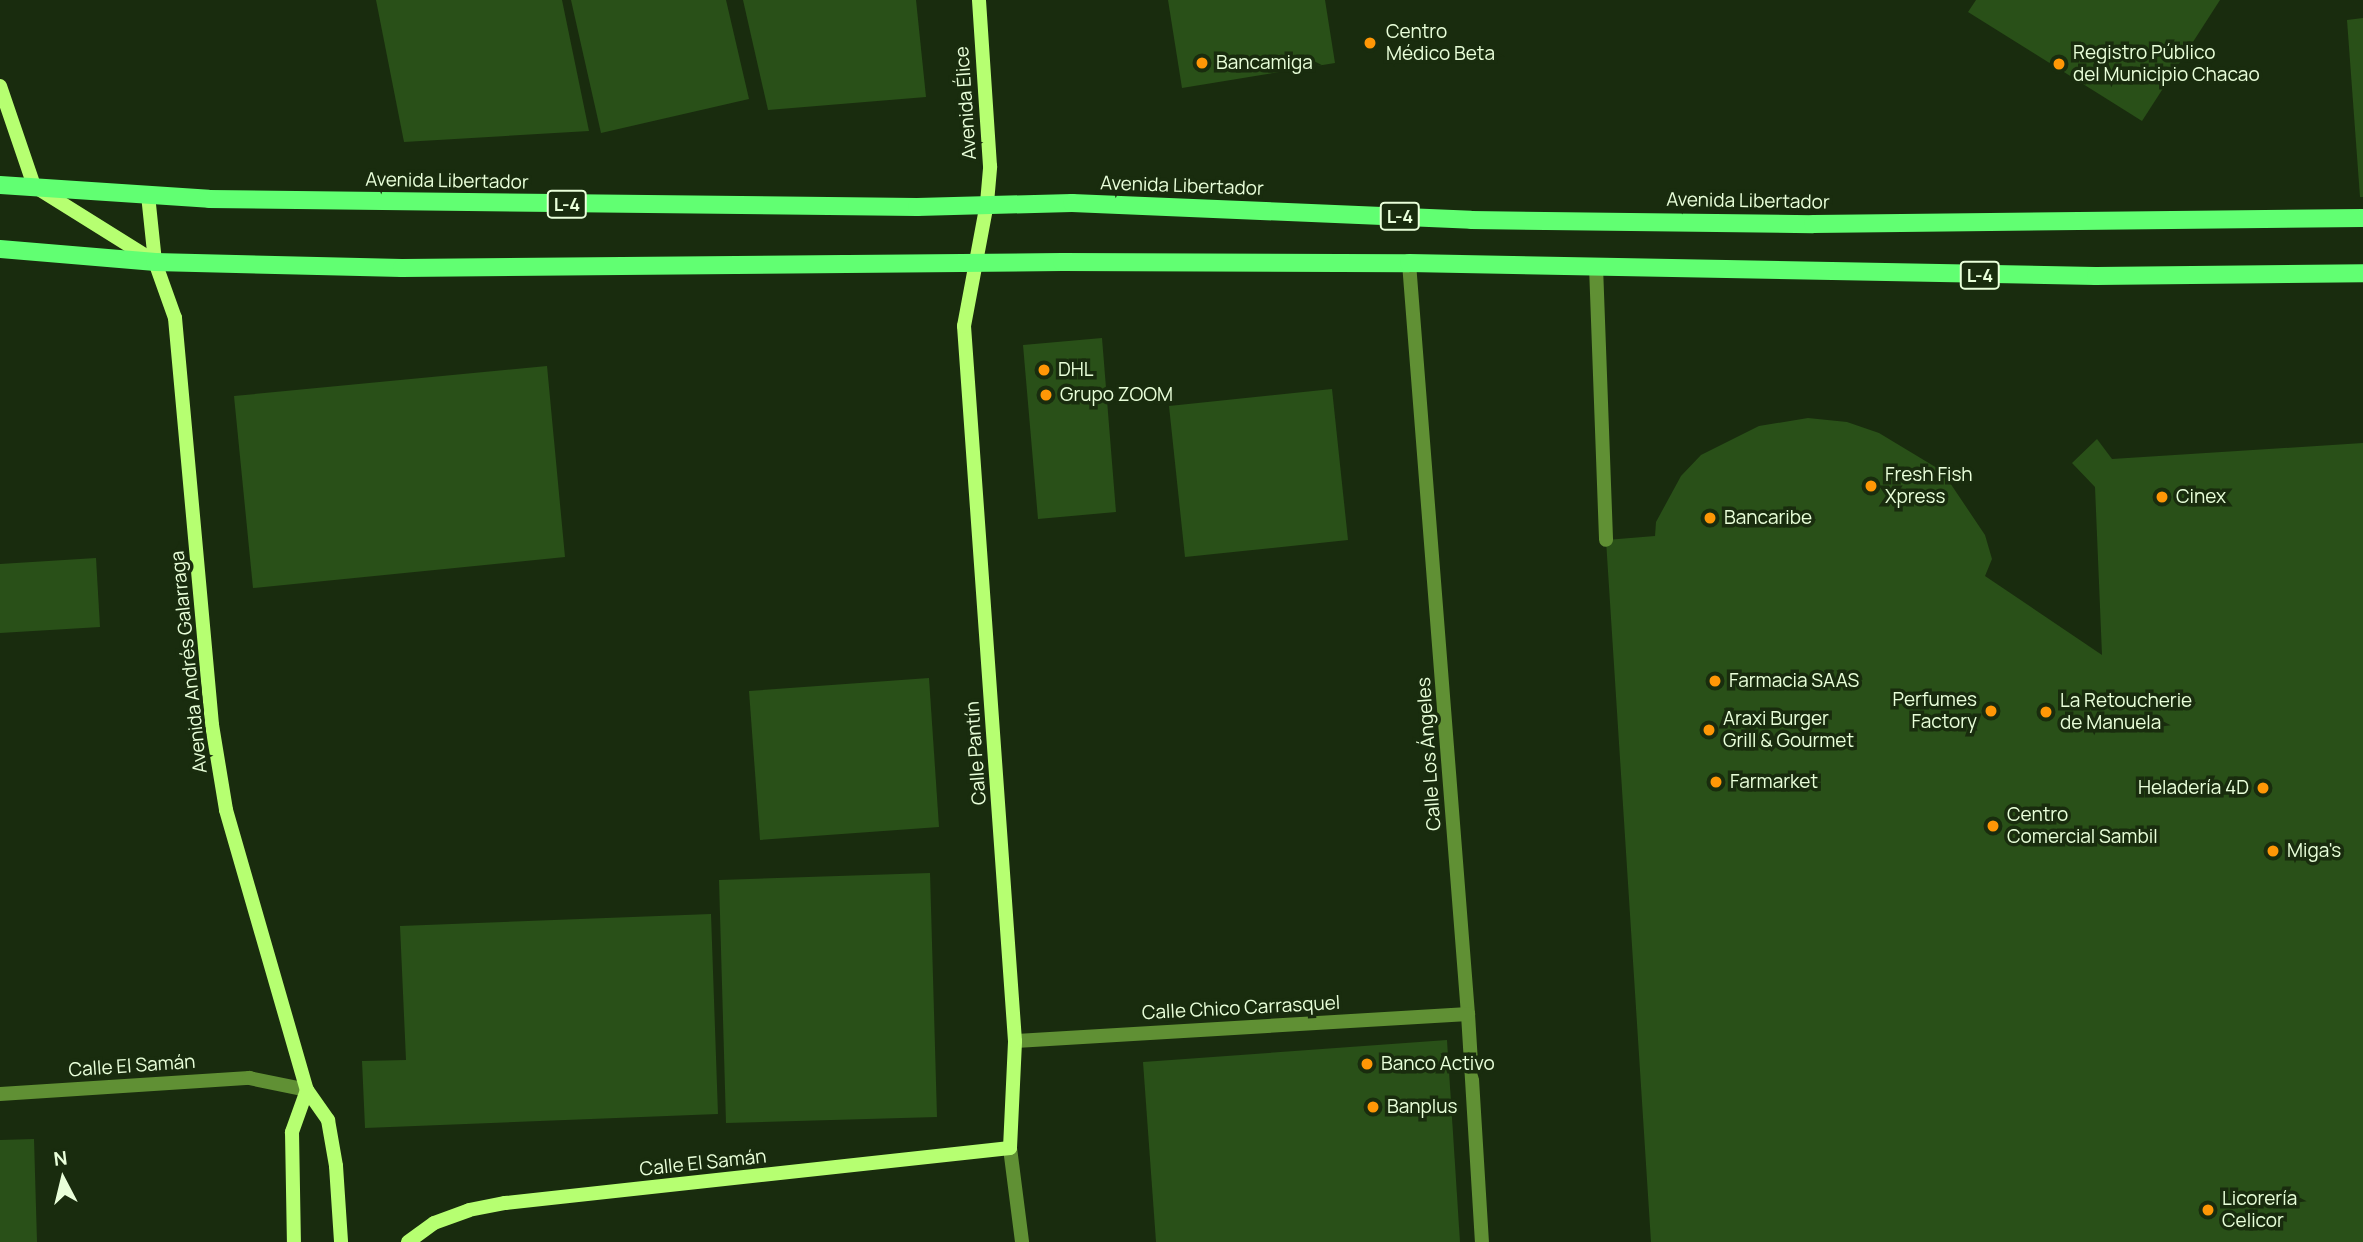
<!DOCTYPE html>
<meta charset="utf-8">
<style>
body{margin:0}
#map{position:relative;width:2363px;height:1242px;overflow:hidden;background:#192c0e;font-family:Manrope,sans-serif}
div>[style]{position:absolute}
.building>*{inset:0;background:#295018}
.service>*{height:14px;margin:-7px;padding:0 7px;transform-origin:7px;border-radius:7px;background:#609034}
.minor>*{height:14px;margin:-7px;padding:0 7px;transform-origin:7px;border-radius:7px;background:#609034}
.secondary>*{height:14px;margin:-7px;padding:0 7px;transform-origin:7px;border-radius:7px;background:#b6ff71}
.primary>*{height:18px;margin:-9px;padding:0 9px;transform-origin:9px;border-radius:9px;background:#61ff72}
.dots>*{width:19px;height:19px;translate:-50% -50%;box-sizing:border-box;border:4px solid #192c0e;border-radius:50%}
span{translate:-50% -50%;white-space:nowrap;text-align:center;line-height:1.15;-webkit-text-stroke:7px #192c0e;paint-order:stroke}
.shield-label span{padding:2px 5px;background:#192c0e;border:2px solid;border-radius:5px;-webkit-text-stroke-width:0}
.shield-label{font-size:18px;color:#e9ffda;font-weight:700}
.poi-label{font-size:19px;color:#e9ffda}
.left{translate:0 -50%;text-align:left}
.right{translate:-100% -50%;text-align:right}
.street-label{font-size:19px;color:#e9ffda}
.north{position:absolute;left:28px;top:1144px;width:70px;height:70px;-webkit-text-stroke:5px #192c0e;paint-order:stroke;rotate:353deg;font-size:19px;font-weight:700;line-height:28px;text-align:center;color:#e9ffda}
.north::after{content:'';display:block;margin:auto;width:24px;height:32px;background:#e9ffda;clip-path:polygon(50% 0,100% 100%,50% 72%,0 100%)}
</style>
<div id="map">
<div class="building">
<i style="clip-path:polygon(376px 0,562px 0,589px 131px,404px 142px)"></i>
<i style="clip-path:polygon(571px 0,726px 0,749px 99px,601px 133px)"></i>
<i style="clip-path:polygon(743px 0,916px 0,926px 97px,768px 110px)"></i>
<i style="clip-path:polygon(1168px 0,1325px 0,1335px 63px,1182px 88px)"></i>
<i style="clip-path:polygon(1976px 0,2220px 0,2142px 121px,1968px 12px)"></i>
<i style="clip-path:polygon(2363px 18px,2363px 197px,2360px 197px,2347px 20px)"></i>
<i style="clip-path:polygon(1102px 338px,1116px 512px,1038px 519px,1023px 345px)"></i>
<i style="clip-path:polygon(547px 366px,565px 557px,253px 588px,234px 396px)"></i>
<i style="clip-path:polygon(1332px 389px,1348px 540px,1185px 557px,1169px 406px)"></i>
<i style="clip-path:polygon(1808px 418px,1847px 422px,1879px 433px,1942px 471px,1985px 535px,1992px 559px,1985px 576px,2102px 655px,2095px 487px,2072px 463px,2097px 439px,2112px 459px,2363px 443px,2363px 1242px,1651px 1242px,1606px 540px,1655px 536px,1656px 522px,1681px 476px,1701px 455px,1759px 426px)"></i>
<i style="clip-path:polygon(96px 558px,100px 627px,0 633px,0 564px)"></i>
<i style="clip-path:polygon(929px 678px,939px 827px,760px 840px,749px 691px)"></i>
<i style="clip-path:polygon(930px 873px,937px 1117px,726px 1123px,719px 880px)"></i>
<i style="clip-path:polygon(711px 914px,718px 1114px,365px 1128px,362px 1061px,406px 1060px,400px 926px)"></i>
<i style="clip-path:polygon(1447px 1040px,1460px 1242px,1156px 1242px,1143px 1062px)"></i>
<i style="clip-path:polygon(34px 1139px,37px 1242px,0 1242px,0 1140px)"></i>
</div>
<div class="service">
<i style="left:1596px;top:266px;width:274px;rotate:87.9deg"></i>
</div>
<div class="minor">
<i style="left:1409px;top:263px;width:753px;rotate:85.51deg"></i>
<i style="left:1468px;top:1014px;width:228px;rotate:86.5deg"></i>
<i style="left:1015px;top:1041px;width:454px;rotate:-3.4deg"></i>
<i style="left:0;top:1094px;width:250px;rotate:-3.7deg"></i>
<i style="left:249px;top:1078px;width:59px;rotate:11.7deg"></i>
<i style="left:1010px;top:1148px;width:95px;rotate:82.7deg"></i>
</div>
<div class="secondary">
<i style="left:0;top:86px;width:106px;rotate:71.2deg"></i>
<i style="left:34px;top:186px;width:142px;rotate:32deg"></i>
<i style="left:148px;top:195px;width:67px;rotate:84deg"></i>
<i style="left:155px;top:262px;width:59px;rotate:70.3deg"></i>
<i style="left:175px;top:318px;width:409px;rotate:84.8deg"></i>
<i style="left:212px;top:725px;width:86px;rotate:80.6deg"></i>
<i style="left:226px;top:810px;width:291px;rotate:73.9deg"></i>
<i style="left:307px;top:1090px;width:45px;rotate:109.7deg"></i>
<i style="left:292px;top:1132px;width:110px;rotate:89deg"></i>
<i style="left:307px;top:1090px;width:37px;rotate:55deg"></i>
<i style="left:328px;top:1120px;width:47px;rotate:80.1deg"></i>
<i style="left:336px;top:1166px;width:76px;rotate:86.2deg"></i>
<i style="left:408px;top:1242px;width:32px;rotate:-36deg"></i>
<i style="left:434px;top:1223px;width:37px;rotate:-20deg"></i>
<i style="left:469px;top:1210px;width:37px;rotate:-11deg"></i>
<i style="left:505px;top:1203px;width:508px;rotate:-6.22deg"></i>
<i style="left:1010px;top:1148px;width:107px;rotate:-87.3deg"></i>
<i style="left:1015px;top:1041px;width:717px;rotate:-94.08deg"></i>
<i style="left:964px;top:326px;width:125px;rotate:-79.4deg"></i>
<i style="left:987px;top:203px;width:37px;rotate:-85deg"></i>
<i style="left:990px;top:166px;width:166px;rotate:-93.8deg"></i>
</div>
<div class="primary">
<i style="left:0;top:185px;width:209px;rotate:3.8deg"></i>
<i style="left:209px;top:199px;width:708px;rotate:0.65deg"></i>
<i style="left:917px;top:207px;width:155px;rotate:-1.5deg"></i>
<i style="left:1072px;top:203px;width:399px;rotate:2.4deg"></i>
<i style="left:1471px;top:220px;width:342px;rotate:0.7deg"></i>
<i style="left:1813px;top:224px;width:550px;rotate:-0.63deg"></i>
<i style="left:0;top:249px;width:156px;rotate:4.8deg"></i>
<i style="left:155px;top:262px;width:247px;rotate:1.4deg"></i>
<i style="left:402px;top:268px;width:660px;rotate:-0.52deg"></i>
<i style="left:1062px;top:262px;width:347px;rotate:0.2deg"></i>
<i style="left:1409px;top:263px;width:687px;rotate:1.08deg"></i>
<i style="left:2096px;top:276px;width:267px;rotate:-0.6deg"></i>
</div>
<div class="dots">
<i style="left:1370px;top:43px;background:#ff9706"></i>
<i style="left:1202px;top:63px;background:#ff9706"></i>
<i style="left:2059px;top:64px;background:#ff9706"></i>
<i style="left:1044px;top:370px;background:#ff9706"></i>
<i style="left:1046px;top:395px;background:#ff9706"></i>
<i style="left:1871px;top:486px;background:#ff9706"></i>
<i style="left:2162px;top:497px;background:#ff9706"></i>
<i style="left:1710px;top:518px;background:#ff9706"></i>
<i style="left:1715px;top:681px;background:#ff9706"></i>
<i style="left:1991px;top:711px;background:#ff9706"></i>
<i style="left:2046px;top:712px;background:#ff9706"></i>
<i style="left:1709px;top:730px;background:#ff9706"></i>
<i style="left:1716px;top:782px;background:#ff9706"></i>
<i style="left:2263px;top:788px;background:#ff9706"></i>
<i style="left:1993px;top:826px;background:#ff9706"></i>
<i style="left:2273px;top:851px;background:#ff9706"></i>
<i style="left:1367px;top:1064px;background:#ff9706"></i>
<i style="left:1373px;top:1107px;background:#ff9706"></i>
<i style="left:2208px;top:1210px;background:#ff9706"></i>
</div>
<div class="shield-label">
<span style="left:567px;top:204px">L-4</span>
<span style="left:1400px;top:216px">L-4</span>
<span style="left:1980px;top:275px">L-4</span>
</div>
<div class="poi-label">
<span class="left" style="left:1386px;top:43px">Centro<br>Médico Beta</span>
<span class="left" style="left:2073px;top:64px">Registro Público<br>del Municipio Chacao</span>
<span class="left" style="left:1216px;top:63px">Bancamiga</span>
<span class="left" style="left:1058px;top:370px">DHL</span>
<span class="left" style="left:1060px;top:395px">Grupo ZOOM</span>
<span class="left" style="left:1885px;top:486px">Fresh Fish<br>Xpress</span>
<span class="left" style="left:2176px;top:497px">Cinex</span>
<span class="left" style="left:1724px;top:518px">Bancaribe</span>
<span class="left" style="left:1729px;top:681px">Farmacia SAAS</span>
<span class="right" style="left:1977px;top:711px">Perfumes<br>Factory</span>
<span class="left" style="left:2060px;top:712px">La Retoucherie<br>de Manuela</span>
<span class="left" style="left:1723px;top:730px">Araxi Burger<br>Grill &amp; Gourmet</span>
<span class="left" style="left:1730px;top:782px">Farmarket</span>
<span class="right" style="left:2249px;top:788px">Heladería 4D</span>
<span class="left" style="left:2007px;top:826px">Centro<br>Comercial Sambil</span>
<span class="left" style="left:2287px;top:851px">Miga's</span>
<span class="left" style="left:1381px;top:1064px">Banco Activo</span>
<span class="left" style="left:1387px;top:1107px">Banplus</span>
<span class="left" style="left:2222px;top:1210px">Licorería<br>Celicor</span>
</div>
<div class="street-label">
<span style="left:966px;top:103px;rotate:-94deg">Avenida Élice</span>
<span style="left:447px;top:181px;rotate:1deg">Avenida Libertador</span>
<span style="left:1182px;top:186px;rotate:2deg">Avenida Libertador</span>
<span style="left:1748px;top:201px;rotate:1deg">Avenida Libertador</span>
<span style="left:189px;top:662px;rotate:-96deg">Avenida Andrés Galarraga</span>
<span style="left:976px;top:753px;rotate:-94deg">Calle Pantín</span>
<span style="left:1429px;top:754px;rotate:-94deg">Calle Los Ángeles</span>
<span style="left:1241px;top:1008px;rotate:-3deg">Calle Chico Carrasquel</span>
<span style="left:132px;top:1066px;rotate:-4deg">Calle El Samán</span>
<span style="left:703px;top:1163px;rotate:-6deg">Calle El Samán</span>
</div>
<div class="north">N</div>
</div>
